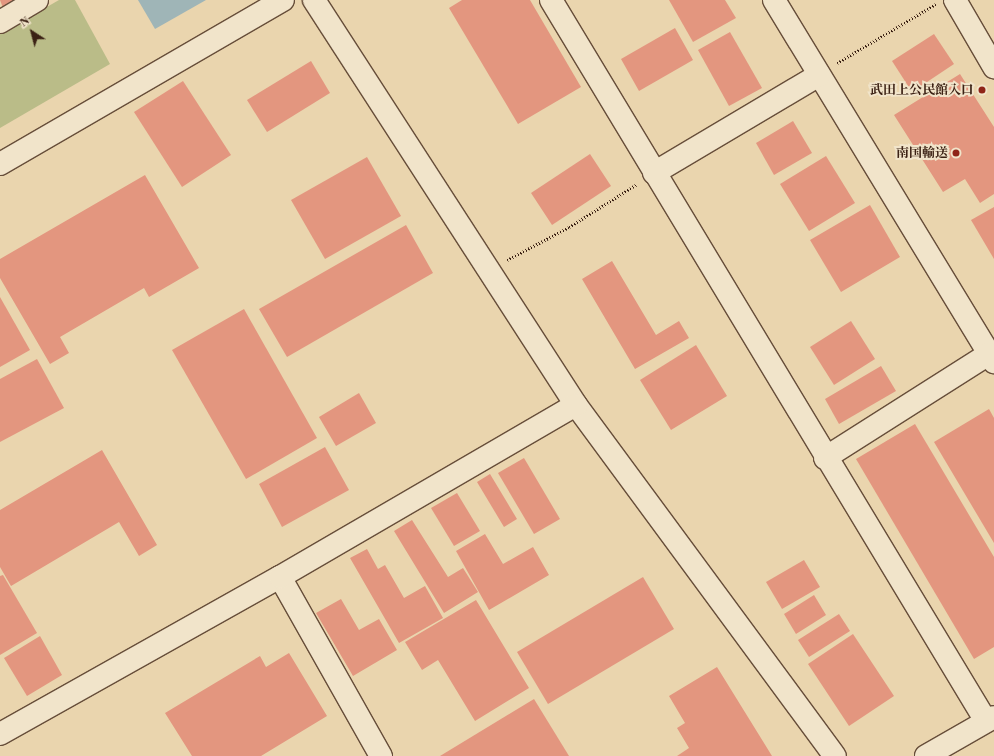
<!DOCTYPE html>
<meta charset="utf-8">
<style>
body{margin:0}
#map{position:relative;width:994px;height:756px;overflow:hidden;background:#ead5ae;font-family:"Libre Bodoni","Noto Serif JP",serif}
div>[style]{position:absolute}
.green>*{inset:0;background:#babc88}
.water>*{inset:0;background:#9fb5b7}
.building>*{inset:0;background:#e3967f}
.path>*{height:2.5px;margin-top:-1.25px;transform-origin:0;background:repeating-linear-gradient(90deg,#3b2114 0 1px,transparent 0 3px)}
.roads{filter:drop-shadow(1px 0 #674e3a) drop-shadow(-1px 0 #674e3a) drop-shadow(0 1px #674e3a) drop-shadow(0 -1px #674e3a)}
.minor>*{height:22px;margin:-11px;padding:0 11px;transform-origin:11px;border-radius:11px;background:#f1e4ca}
.dots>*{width:11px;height:11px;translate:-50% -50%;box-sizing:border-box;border:2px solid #f1e4ca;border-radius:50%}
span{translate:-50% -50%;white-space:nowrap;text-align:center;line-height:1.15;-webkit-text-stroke:4px #f1e4ca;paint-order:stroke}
.poi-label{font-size:13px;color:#3b2114;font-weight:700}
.right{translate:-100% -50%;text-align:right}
.north{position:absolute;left:12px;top:12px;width:40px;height:40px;-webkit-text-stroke:3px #f1e4ca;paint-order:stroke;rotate:324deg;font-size:11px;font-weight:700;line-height:16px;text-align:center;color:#3b2114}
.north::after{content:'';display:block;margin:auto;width:14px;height:18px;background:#3b2114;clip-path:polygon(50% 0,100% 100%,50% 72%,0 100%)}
</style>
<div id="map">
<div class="green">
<i style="clip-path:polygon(59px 0,75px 0,110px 64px,0 128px,0 34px)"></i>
</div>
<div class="water">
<i style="clip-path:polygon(138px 0,206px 0,155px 29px)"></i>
</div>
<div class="building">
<i style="clip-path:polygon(0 0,16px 0,3px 8px)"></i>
<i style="clip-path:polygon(462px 0,530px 0,581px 87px,518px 124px,449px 8px)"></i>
<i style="clip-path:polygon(669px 0,725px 0,736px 18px,693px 42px)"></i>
<i style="clip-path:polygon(675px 28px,693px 60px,639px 91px,621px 59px)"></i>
<i style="clip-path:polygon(730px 32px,762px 88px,729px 106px,698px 50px)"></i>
<i style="clip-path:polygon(934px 34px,954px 64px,912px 92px,892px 61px)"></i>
<i style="clip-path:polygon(311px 61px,330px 93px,267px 132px,247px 100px)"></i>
<i style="clip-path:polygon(960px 74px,994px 127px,994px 194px,980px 203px,965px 179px,943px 192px,894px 115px)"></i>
<i style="clip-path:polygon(183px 81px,231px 155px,182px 187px,134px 112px)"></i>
<i style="clip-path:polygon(793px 121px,812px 153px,774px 175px,756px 143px)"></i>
<i style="clip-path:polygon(590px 154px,611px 186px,552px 225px,531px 193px)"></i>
<i style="clip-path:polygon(826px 156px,855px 203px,809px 231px,780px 184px)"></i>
<i style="clip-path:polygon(367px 157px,401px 216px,325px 259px,291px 200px)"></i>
<i style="clip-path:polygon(145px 175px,199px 268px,149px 297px,144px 288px,60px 337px,69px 353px,50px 364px,0 278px,0 259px)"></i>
<i style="clip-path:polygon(870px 205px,900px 257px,841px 292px,810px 240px)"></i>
<i style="clip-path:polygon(994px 207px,994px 259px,971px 220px)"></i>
<i style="clip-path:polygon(406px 225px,433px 273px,287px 357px,259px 309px)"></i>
<i style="clip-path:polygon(612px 261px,656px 335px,679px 321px,689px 338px,635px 369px,582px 279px)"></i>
<i style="clip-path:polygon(0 297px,30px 350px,0 367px)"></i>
<i style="clip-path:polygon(244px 309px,317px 438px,246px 479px,172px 350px)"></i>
<i style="clip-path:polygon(851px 321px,875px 359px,834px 385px,810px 347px)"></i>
<i style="clip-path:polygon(696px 345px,727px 396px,671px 430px,640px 380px)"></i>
<i style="clip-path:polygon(37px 359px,64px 408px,0 442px,0 379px)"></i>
<i style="clip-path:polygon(881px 366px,896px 391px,839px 424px,825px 399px)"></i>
<i style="clip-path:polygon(359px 393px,376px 423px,336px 446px,319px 417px)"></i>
<i style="clip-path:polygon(989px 409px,994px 418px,994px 543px,934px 442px)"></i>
<i style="clip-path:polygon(915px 424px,994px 557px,994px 647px,974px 659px,856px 459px)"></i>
<i style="clip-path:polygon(325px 447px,349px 490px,282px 527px,259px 484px)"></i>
<i style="clip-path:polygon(102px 450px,157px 545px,139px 556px,119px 522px,11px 586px,0 567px,0 510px)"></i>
<i style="clip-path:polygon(524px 458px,560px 519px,534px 534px,498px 473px)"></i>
<i style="clip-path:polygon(490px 474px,517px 519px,504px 527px,477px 482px)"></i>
<i style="clip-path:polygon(457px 493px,480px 531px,454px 546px,431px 508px)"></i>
<i style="clip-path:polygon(412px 520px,448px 577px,463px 568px,478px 592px,444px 613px,394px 531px)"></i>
<i style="clip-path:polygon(485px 534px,503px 564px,533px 547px,549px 575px,489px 610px,456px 551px)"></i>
<i style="clip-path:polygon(367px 549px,378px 569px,385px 565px,404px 598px,425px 586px,443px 618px,399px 643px,350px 558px)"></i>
<i style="clip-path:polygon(804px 560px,820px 587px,782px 609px,766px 582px)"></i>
<i style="clip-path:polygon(3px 575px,37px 633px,0 655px,0 576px)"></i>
<i style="clip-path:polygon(643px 577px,674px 629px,548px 704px,517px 652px)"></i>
<i style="clip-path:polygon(814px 595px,826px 615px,796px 634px,784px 614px)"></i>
<i style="clip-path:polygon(341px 599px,359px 630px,379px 619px,397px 650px,353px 676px,316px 613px)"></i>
<i style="clip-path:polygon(476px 600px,529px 688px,475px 721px,438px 660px,422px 670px,405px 642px)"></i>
<i style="clip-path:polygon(839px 614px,850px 631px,809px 657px,798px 640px)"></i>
<i style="clip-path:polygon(853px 634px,894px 696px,849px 726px,808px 664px)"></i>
<i style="clip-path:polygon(40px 636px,62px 675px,27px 696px,4px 658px)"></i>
<i style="clip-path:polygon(289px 653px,327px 716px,261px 756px,192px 756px,165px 713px,260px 656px,266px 667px)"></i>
<i style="clip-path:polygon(717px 667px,772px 756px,677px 756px,689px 748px,677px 728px,685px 723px,669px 696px)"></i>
<i style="clip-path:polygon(534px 699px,569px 756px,440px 756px)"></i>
</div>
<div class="path">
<i style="left:837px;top:63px;width:115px;rotate:-30.8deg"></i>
<i style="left:507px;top:260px;width:70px;rotate:-28deg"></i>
<i style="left:569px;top:227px;width:80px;rotate:-32.3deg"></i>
</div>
<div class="roads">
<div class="minor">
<i style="left:314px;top:0;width:482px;rotate:57.1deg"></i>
<i style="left:576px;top:405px;width:436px;rotate:53.6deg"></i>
<i style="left:551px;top:0;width:842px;rotate:58.9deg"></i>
<i style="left:774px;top:0;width:424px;rotate:58.7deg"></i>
<i style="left:955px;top:0;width:78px;rotate:59.8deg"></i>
<i style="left:0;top:22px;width:43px;rotate:-30.7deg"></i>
<i style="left:0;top:164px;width:327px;rotate:-30.1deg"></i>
<i style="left:654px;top:173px;width:192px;rotate:-30.7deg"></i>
<i style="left:825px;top:458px;width:194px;rotate:-32.4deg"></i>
<i style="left:280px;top:577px;width:206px;rotate:60.6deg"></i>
<i style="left:0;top:734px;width:321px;rotate:-29.3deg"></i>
<i style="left:280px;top:577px;width:342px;rotate:-30.2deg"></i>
<i style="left:926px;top:756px;width:78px;rotate:-29.8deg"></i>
</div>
</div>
<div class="dots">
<i style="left:982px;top:90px;background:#8f2418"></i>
<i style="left:956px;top:153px;background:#8f2418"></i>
</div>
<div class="poi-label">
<span class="right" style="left:974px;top:90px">武田上公民館入口</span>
<span class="right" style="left:948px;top:153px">南国輸送</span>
</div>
<div class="north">N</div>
</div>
